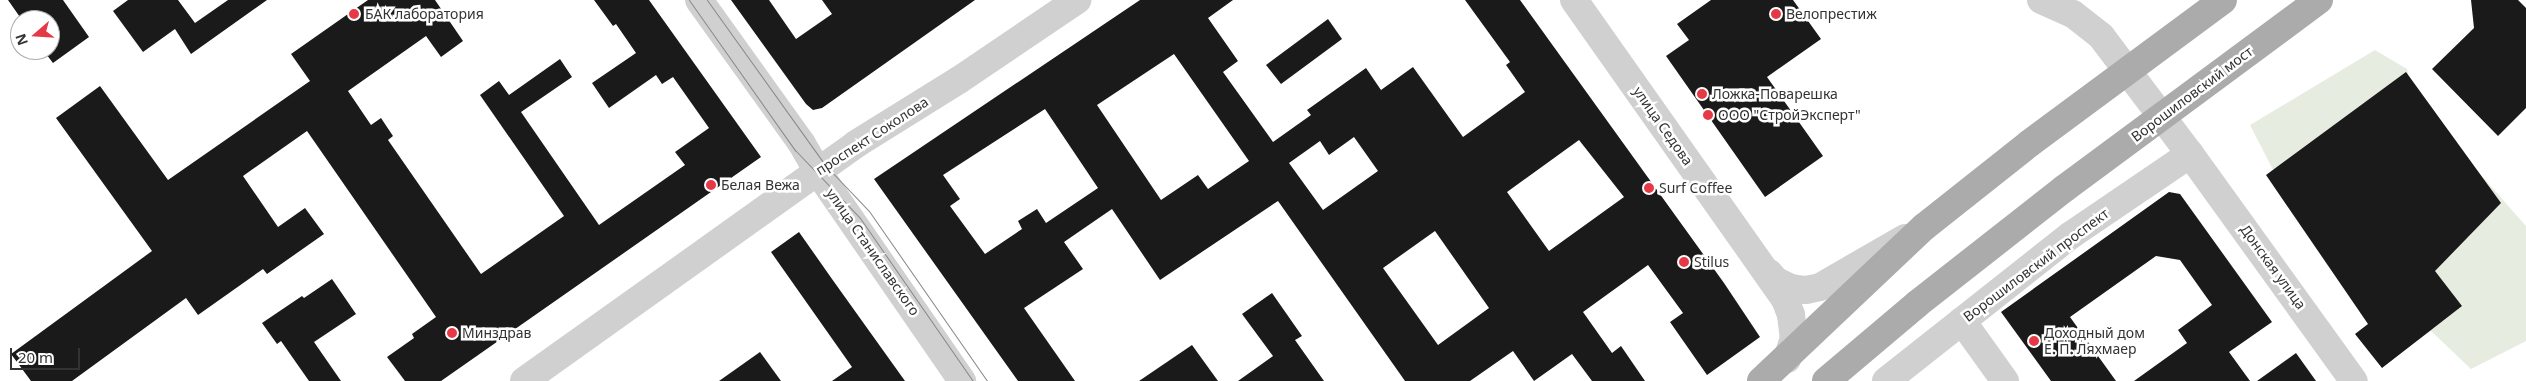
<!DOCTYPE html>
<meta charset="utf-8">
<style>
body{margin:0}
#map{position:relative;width:2526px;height:381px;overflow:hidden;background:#fff;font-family:"Noto Sans",sans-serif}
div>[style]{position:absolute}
.green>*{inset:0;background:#e6ecdf}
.building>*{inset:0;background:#1a1a1a}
.minor>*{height:28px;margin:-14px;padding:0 14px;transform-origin:14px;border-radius:14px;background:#d0d0d0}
.major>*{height:28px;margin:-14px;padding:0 14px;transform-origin:14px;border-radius:14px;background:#ababab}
.tram>*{height:1px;margin:-0.5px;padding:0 0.5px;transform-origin:0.5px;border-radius:0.5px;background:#888}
.dots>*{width:14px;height:14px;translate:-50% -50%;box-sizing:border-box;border:2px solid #fff;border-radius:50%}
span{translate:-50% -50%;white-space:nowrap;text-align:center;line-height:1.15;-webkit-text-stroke:5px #fff;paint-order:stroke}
.poi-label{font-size:14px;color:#333}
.left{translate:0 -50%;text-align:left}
.street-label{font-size:14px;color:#333}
.north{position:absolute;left:10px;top:10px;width:50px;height:50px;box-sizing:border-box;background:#fff;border:1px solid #adadad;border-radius:50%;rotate:251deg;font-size:14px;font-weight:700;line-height:20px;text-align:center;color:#333}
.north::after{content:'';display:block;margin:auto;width:18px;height:22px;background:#e63946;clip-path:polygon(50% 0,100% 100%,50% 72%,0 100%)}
.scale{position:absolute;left:10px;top:348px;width:70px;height:22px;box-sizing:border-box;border:2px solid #333;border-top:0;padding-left:6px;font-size:15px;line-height:18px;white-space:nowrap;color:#333;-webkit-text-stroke:4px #fff;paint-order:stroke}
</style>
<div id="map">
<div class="green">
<i style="clip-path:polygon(2375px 50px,2407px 69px,2412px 97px,2526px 226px,2526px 341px,2471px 369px,2431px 331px,2405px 349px,2289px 201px,2250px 125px)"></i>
</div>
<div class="building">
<i style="clip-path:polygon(8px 0,63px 0,89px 37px,53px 63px,43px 50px,50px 50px,50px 20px,22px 20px)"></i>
<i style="clip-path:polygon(128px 0,178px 0,195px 23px,228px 0,267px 0,191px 54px,175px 29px,143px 52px,113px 11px)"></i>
<i style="clip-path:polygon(368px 0,435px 0,463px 41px,441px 57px,426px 36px,348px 91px,371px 125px,381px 118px,393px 136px,388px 140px,481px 274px,564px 216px,480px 95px,499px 81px,509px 95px,560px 59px,572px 77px,521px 112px,599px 225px,685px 165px,675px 152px,709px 128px,673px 77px,662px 84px,656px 75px,609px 108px,592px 83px,636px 53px,616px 24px,613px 26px,594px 0,649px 0,761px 157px,441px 381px,405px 381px,387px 357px,414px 338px,412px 334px,436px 317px,307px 131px,243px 176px,278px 227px,305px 208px,324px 234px,267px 274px,263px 269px,198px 315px,186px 298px,72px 381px,31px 381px,11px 354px,152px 251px,56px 118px,100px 86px,168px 180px,310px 81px,291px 54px)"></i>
<i style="clip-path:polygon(731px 0,769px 0,796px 39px,832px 14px,822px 0,975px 0,822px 108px,813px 110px,806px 104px)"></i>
<i style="clip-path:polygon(evenodd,1140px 0,1233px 0,1208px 18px,1238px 61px,1223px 72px,1273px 142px,1311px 115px,1307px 110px,1366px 68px,1381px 90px,1413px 67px,1463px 137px,1525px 92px,1506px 65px,1510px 62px,1465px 0,1520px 0,1724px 283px,1760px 337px,1707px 375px,1670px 322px,1683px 313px,1648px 265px,1583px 312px,1612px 353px,1621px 346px,1645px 381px,1592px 381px,1572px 354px,1534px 381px,1513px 351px,1470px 381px,1405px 381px,1278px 201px,1160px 280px,1112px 209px,1064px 242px,1083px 269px,1024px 308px,1075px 381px,1018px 381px,874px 179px,1140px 0,1174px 54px,1249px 161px,1208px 189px,1198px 175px,1161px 200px,1097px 105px,1174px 54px,1140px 0,1045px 109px,1098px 188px,1046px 223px,1037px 209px,1018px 221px,1022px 229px,985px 254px,950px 206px,960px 199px,943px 175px,1045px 109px,1140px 0,1354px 137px,1378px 171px,1323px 210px,1289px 163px,1320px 141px,1329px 155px,1354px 137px,1140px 0,1579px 140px,1624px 197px,1549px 251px,1507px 192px,1579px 140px,1140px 0,1435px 231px,1489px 308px,1438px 345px,1383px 268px,1435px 231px)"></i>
<i style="clip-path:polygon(1711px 0,1793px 0,1821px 39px,1767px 77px,1823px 156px,1765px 197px,1666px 56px,1689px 40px,1677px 24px)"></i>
<i style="clip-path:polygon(2471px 0,2518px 0,2526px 8px,2526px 108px,2498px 136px,2432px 69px,2474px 28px)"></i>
<i style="clip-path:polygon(1328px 19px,1342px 39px,1281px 84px,1266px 65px)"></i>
<i style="clip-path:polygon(2406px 72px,2501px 203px,2435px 271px,2462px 306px,2382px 368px,2355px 334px,2368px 324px,2266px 175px)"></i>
<i style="clip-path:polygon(2169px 192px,2180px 194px,2272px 322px,2229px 352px,2250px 381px,2134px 381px,2187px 343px,2178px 330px,2212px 305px,2180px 260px,2156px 256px,2070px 317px,2116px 381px,2051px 381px,2001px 312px)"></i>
<i style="clip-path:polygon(799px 232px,832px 279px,905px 381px,832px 381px,852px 367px,771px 252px)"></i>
<i style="clip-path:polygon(332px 279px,356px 314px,314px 342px,341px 381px,309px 381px,281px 341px,277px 344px,262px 323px,302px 296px,304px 298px)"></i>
<i style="clip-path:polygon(1272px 293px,1302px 336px,1295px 340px,1324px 381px,1238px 381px,1273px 356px,1242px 314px)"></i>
<i style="clip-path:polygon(1192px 345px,1218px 381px,1139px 381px)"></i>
<i style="clip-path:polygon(760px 352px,781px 381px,719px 381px)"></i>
<i style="clip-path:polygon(2296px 353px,2316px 381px,2257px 381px)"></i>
</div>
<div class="minor">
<i style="left:699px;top:0;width:177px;rotate:54.4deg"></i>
<i style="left:802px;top:144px;width:32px;rotate:60deg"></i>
<i style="left:818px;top:172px;width:254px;rotate:55.4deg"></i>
<i style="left:1574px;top:0;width:366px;rotate:54.8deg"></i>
<i style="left:1785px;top:299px;width:17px;rotate:69deg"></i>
<i style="left:1791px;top:315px;width:23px;rotate:83deg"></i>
<i style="left:1794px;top:338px;width:22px;rotate:108deg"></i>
<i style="left:2041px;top:0;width:35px;rotate:24deg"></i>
<i style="left:2073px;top:14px;width:36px;rotate:38deg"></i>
<i style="left:2101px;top:36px;width:148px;rotate:53deg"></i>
<i style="left:2190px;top:154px;width:280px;rotate:54.2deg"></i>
<i style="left:1769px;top:273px;width:11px;rotate:49deg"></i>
<i style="left:1776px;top:281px;width:17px;rotate:25deg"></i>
<i style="left:1791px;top:288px;width:15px;rotate:8deg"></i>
<i style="left:1806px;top:290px;width:14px;rotate:-12deg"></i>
<i style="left:1820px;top:287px;width:98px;rotate:-30deg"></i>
<i style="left:1962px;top:321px;width:74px;rotate:54.4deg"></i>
<i style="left:524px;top:381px;width:408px;rotate:-35.5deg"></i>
<i style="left:856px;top:144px;width:121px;rotate:-31.9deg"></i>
<i style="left:959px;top:80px;width:143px;rotate:-34.1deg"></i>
<i style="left:1886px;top:381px;width:236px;rotate:-38.3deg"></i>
<i style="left:2071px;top:235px;width:144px;rotate:-34.2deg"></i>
</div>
<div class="major">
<i style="left:1761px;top:381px;width:224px;rotate:-43.4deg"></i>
<i style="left:1924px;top:227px;width:135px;rotate:-38.4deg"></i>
<i style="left:2030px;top:143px;width:240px;rotate:-36.5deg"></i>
<i style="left:1826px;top:381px;width:119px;rotate:-40.2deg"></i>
<i style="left:1917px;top:304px;width:188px;rotate:-38.1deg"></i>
<i style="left:2065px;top:188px;width:316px;rotate:-36.5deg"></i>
</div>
<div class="tram">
<i style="left:689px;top:0;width:184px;rotate:54.8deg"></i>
<i style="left:795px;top:150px;width:94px;rotate:46.3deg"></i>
<i style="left:860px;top:218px;width:198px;rotate:55.3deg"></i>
<i style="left:707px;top:0;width:204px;rotate:54.4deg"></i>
<i style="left:826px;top:166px;width:62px;rotate:46.3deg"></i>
<i style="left:869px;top:211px;width:207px;rotate:55.2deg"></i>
</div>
<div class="dots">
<i style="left:354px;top:14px;background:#e63946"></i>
<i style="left:1776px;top:14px;background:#e63946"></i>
<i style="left:1702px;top:94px;background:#e63946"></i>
<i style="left:1708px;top:115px;background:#e63946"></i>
<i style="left:711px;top:185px;background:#e63946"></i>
<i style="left:1649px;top:188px;background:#e63946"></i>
<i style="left:1684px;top:262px;background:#e63946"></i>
<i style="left:452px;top:333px;background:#e63946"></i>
<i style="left:2034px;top:341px;background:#e63946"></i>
</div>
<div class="poi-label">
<span class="left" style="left:365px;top:14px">БАК лаборатория</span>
<span class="left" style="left:1786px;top:14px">Велопрестиж</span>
<span class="left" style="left:1712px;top:94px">Ложка-Поварешка</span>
<span class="left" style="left:1718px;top:115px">ООО "СтройЭксперт"</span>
<span class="left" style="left:721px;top:185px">Белая Вежа</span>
<span class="left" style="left:1659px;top:188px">Surf Coffee</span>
<span class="left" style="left:1694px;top:262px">Stilus</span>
<span class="left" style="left:462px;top:333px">Минздрав</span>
<span class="left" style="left:2044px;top:341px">Доходный дом<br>Е. П. Ляхмаер</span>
</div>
<div class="street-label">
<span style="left:2192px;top:94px;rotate:-37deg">Ворошиловский мост</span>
<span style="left:1663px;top:126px;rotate:55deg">улица Седова</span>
<span style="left:872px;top:136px;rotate:-33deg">проспект Соколова</span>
<span style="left:873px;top:252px;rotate:55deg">улица Станиславского</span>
<span style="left:2036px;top:265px;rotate:-37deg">Ворошиловский проспект</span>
<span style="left:2273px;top:267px;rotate:54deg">Донская улица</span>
</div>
<div class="north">N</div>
<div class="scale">20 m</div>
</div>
